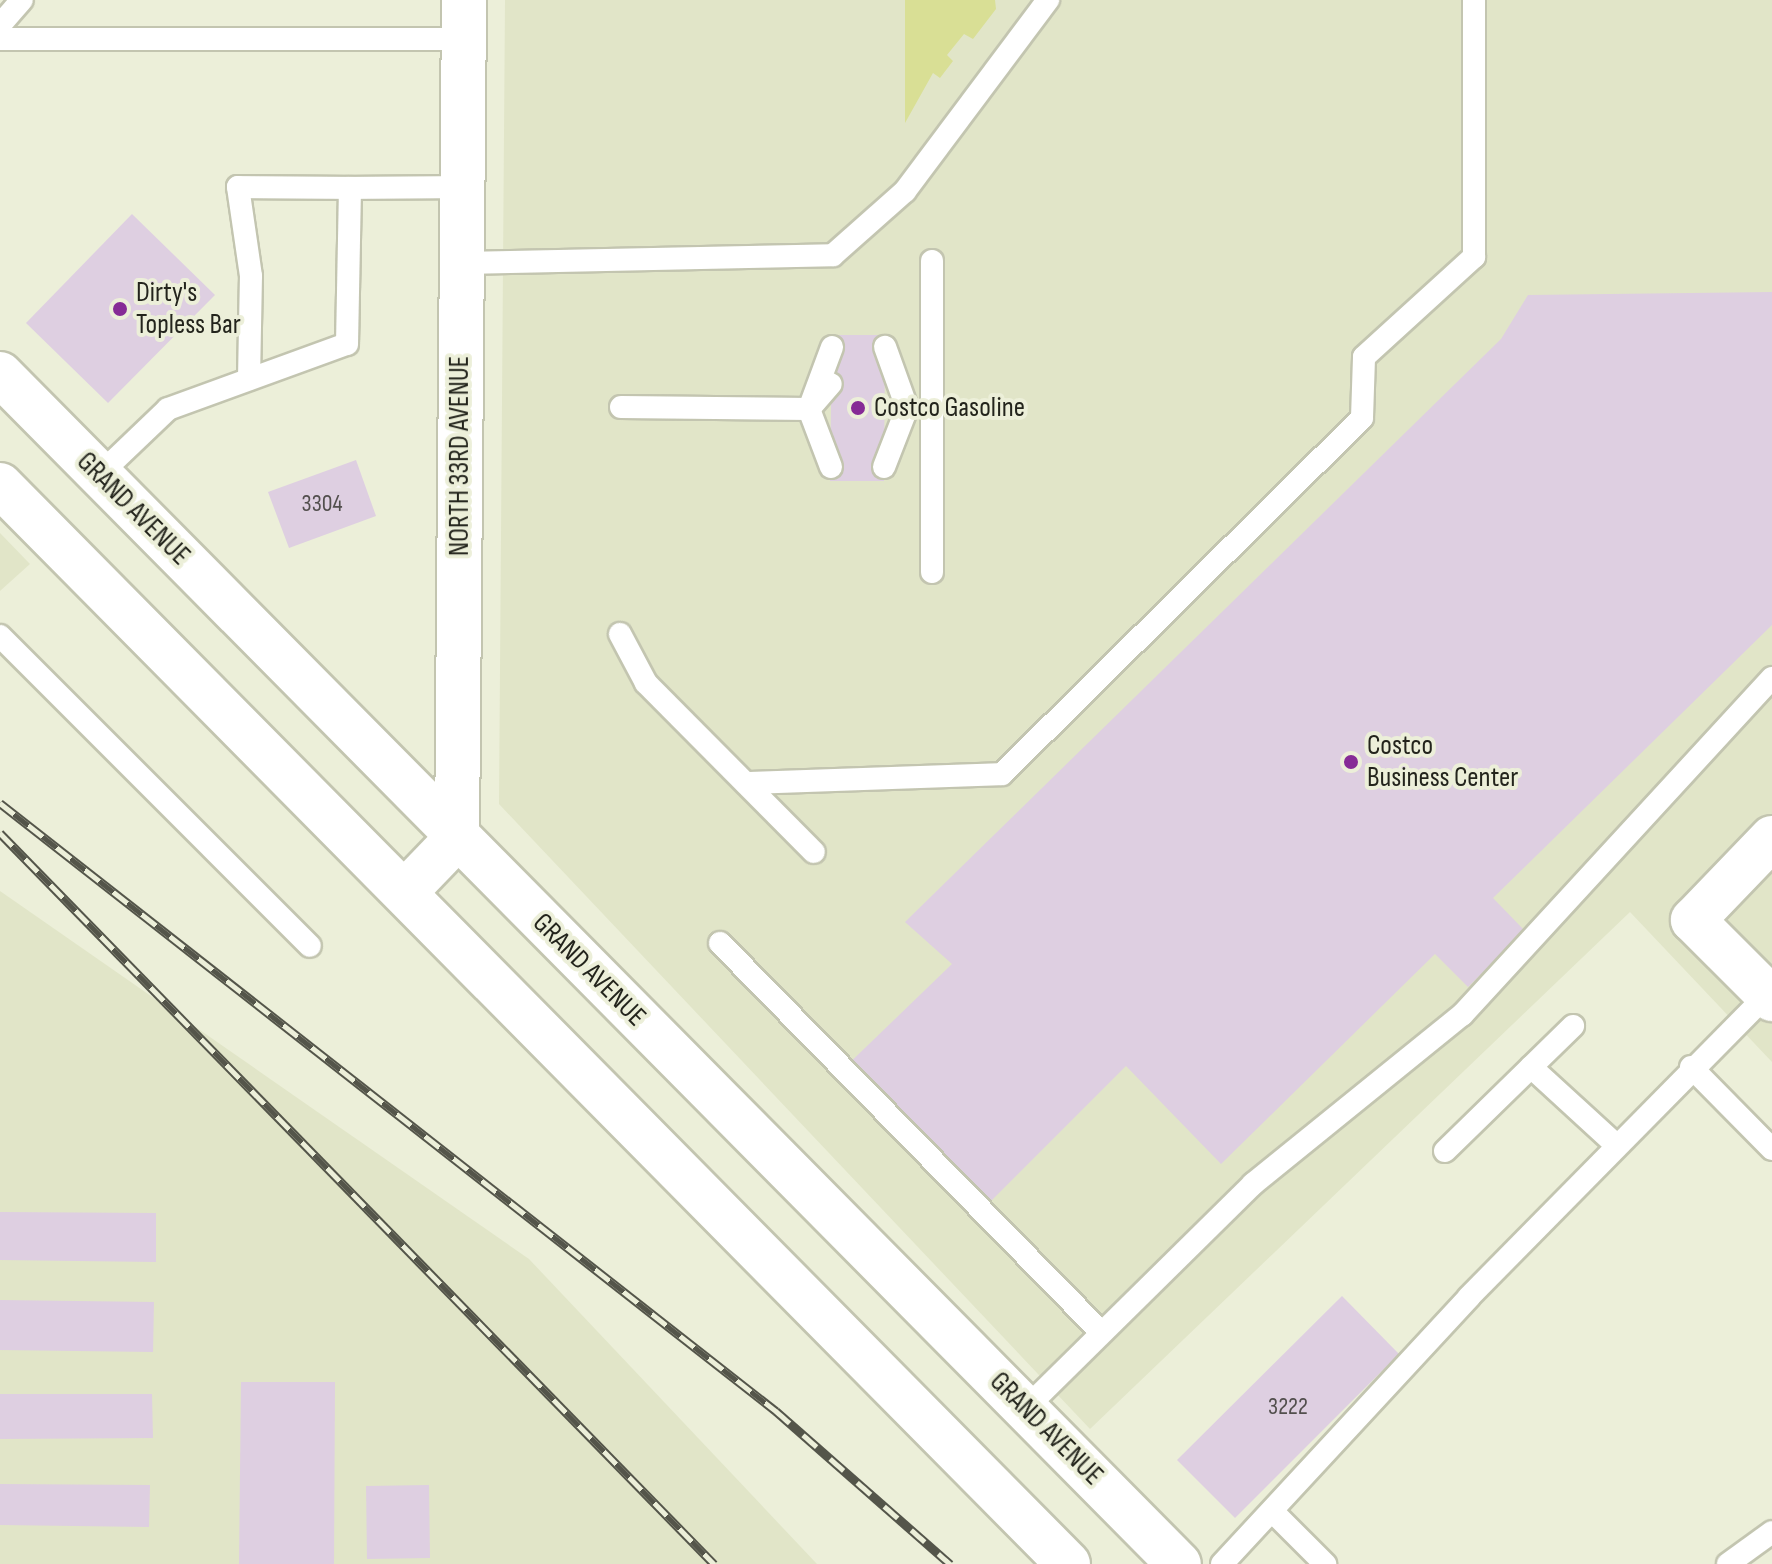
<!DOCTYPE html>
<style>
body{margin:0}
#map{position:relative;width:1772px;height:1564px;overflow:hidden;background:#ecefd9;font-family:"Sofia Sans Condensed",sans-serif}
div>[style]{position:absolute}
.built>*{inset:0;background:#e1e5c8}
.green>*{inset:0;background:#d9df95}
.building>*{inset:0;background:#decfe1}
.roads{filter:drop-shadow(2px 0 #c3c5b0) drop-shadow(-2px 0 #c3c5b0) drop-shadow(0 2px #c3c5b0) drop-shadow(0 -2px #c3c5b0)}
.lane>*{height:22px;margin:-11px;padding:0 11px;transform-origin:11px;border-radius:11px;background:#fff}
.street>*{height:44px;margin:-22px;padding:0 22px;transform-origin:22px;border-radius:22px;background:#fff}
.highway>*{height:44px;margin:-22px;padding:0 22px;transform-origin:22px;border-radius:22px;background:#fff}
.rail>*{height:9px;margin-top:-4.5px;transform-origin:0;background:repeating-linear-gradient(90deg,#ecefd9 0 18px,#54554a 0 36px);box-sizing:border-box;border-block:2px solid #54554a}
.dots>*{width:22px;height:22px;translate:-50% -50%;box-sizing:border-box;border:4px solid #ecefd9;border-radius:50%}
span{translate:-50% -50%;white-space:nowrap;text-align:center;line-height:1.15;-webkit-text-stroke:8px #ecefd9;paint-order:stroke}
.number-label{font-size:24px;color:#524f4d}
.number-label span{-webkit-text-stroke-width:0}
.poi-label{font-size:28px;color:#23241c}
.left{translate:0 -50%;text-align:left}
.street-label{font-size:28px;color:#23241c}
</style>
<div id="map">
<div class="built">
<i style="clip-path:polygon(505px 0,1772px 0,1772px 1062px,1630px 912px,1090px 1429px,499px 804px)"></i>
<i style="clip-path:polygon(0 533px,30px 564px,0 591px)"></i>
<i style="clip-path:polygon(0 891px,529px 1259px,817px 1564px,0 1564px)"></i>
</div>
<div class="green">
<i style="clip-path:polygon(905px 0,995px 0,996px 9px,973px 39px,964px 34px,947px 55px,953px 61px,940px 78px,933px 73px,905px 123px)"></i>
</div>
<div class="building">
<i style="clip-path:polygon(132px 214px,215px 295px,108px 403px,26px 323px)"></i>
<i style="clip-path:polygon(1772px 292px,1772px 625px,1493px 898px,1525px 931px,1468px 987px,1435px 954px,1221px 1164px,1126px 1066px,972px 1220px,838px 1074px,952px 964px,905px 922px,1501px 339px,1528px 295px)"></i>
<i style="clip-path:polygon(832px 335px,885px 335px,884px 481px,830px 481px)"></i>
<i style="clip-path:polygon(356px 460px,376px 516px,289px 548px,268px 492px)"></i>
<i style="clip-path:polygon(0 1212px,156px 1213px,156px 1262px,0 1260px)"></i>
<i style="clip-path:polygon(1342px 1296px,1399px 1354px,1235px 1518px,1177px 1460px)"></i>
<i style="clip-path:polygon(0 1300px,154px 1302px,153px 1352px,0 1350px)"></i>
<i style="clip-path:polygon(241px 1382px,335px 1382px,334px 1564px,239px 1564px)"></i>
<i style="clip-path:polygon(0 1394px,152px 1394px,153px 1438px,0 1439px)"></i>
<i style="clip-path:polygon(0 1484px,150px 1485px,149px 1527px,0 1525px)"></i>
<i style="clip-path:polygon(429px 1485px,430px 1558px,367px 1559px,366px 1486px)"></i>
</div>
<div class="roads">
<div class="lane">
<i style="left:0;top:25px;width:33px;rotate:-49deg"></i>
<i style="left:0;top:39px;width:463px"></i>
<i style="left:932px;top:261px;width:311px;rotate:90deg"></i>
<i style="left:462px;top:263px;width:371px;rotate:-1.2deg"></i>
<i style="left:833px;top:255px;width:96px;rotate:-41.6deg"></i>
<i style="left:905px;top:191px;width:239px;rotate:-53.2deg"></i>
<i style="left:249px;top:379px;width:103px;rotate:-88.9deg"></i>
<i style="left:251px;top:276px;width:90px;rotate:-98.3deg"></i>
<i style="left:238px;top:187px;width:112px;rotate:0.5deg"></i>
<i style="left:621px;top:407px;width:188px;rotate:0.6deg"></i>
<i style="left:809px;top:409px;width:33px;rotate:-49deg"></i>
<i style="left:831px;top:467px;width:62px;rotate:-110.8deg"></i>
<i style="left:809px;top:409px;width:66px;rotate:-69.6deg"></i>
<i style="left:884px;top:467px;width:63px;rotate:-68.7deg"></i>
<i style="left:907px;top:408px;width:65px;rotate:-109.8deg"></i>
<i style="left:99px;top:475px;width:95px;rotate:-43.7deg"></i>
<i style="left:168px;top:409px;width:190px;rotate:-20deg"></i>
<i style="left:347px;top:344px;width:156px;rotate:-88.9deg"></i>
<i style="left:350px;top:188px;width:112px;rotate:-0.5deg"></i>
<i style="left:620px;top:634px;width:55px;rotate:62deg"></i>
<i style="left:646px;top:683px;width:238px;rotate:45.2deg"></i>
<i style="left:0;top:636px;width:438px;rotate:45deg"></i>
<i style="left:746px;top:783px;width:256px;rotate:-2deg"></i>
<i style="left:1002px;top:774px;width:506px;rotate:-44.68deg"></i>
<i style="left:1362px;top:418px;width:61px;rotate:-88.1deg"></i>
<i style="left:1364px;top:357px;width:149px;rotate:-42.3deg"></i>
<i style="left:1474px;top:257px;width:257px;rotate:-90deg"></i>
<i style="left:720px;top:943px;width:543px;rotate:45.6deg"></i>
<i style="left:1531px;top:1067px;width:115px;rotate:42.5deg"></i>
<i style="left:1691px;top:1067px;width:115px;rotate:45.4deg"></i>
<i style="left:1445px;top:1151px;width:179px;rotate:-44.3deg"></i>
<i style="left:1026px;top:1408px;width:319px;rotate:-44.6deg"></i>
<i style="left:1253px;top:1184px;width:269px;rotate:-39deg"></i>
<i style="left:1462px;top:1015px;width:458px;rotate:-47.4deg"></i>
<i style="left:1273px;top:1512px;width:74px;rotate:45deg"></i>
<i style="left:1222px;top:1564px;width:364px;rotate:-47.2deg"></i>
<i style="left:1469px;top:1297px;width:426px;rotate:-45.4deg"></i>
<i style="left:1728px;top:1564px;width:54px;rotate:-36deg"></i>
</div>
<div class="street">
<i style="left:1772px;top:838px;width:114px;rotate:133.9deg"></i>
<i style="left:1693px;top:920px;width:112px;rotate:45deg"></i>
<i style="left:406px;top:891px;width:74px;rotate:-46.1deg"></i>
<i style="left:457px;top:838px;width:838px;rotate:-89.52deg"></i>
</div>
<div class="highway">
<i style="left:0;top:374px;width:1675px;rotate:45.27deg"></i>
<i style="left:0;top:485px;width:1518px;rotate:45.29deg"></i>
</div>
</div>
<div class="rail">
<i style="left:0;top:803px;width:986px;rotate:38.08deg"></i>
<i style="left:776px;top:1411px;width:232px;rotate:41.3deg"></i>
<i style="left:0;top:833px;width:1022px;rotate:45.67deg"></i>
</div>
<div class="dots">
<i style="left:120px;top:309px;background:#862b96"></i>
<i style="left:858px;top:408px;background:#862b96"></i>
<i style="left:1351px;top:762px;background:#862b96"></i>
</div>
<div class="number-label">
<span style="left:322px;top:504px">3304</span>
<span style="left:1288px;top:1407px">3222</span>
</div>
<div class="poi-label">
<span class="left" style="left:136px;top:309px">Dirty's<br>Topless Bar</span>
<span class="left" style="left:874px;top:408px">Costco Gasoline</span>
<span class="left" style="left:1367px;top:762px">Costco<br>Business Center</span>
</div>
<div class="street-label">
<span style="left:460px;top:456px;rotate:-90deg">NORTH 33RD AVENUE</span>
<span style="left:133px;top:509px;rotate:45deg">GRAND AVENUE</span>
<span style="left:589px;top:970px;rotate:45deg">GRAND AVENUE</span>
<span style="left:1046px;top:1429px;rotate:45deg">GRAND AVENUE</span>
</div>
</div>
